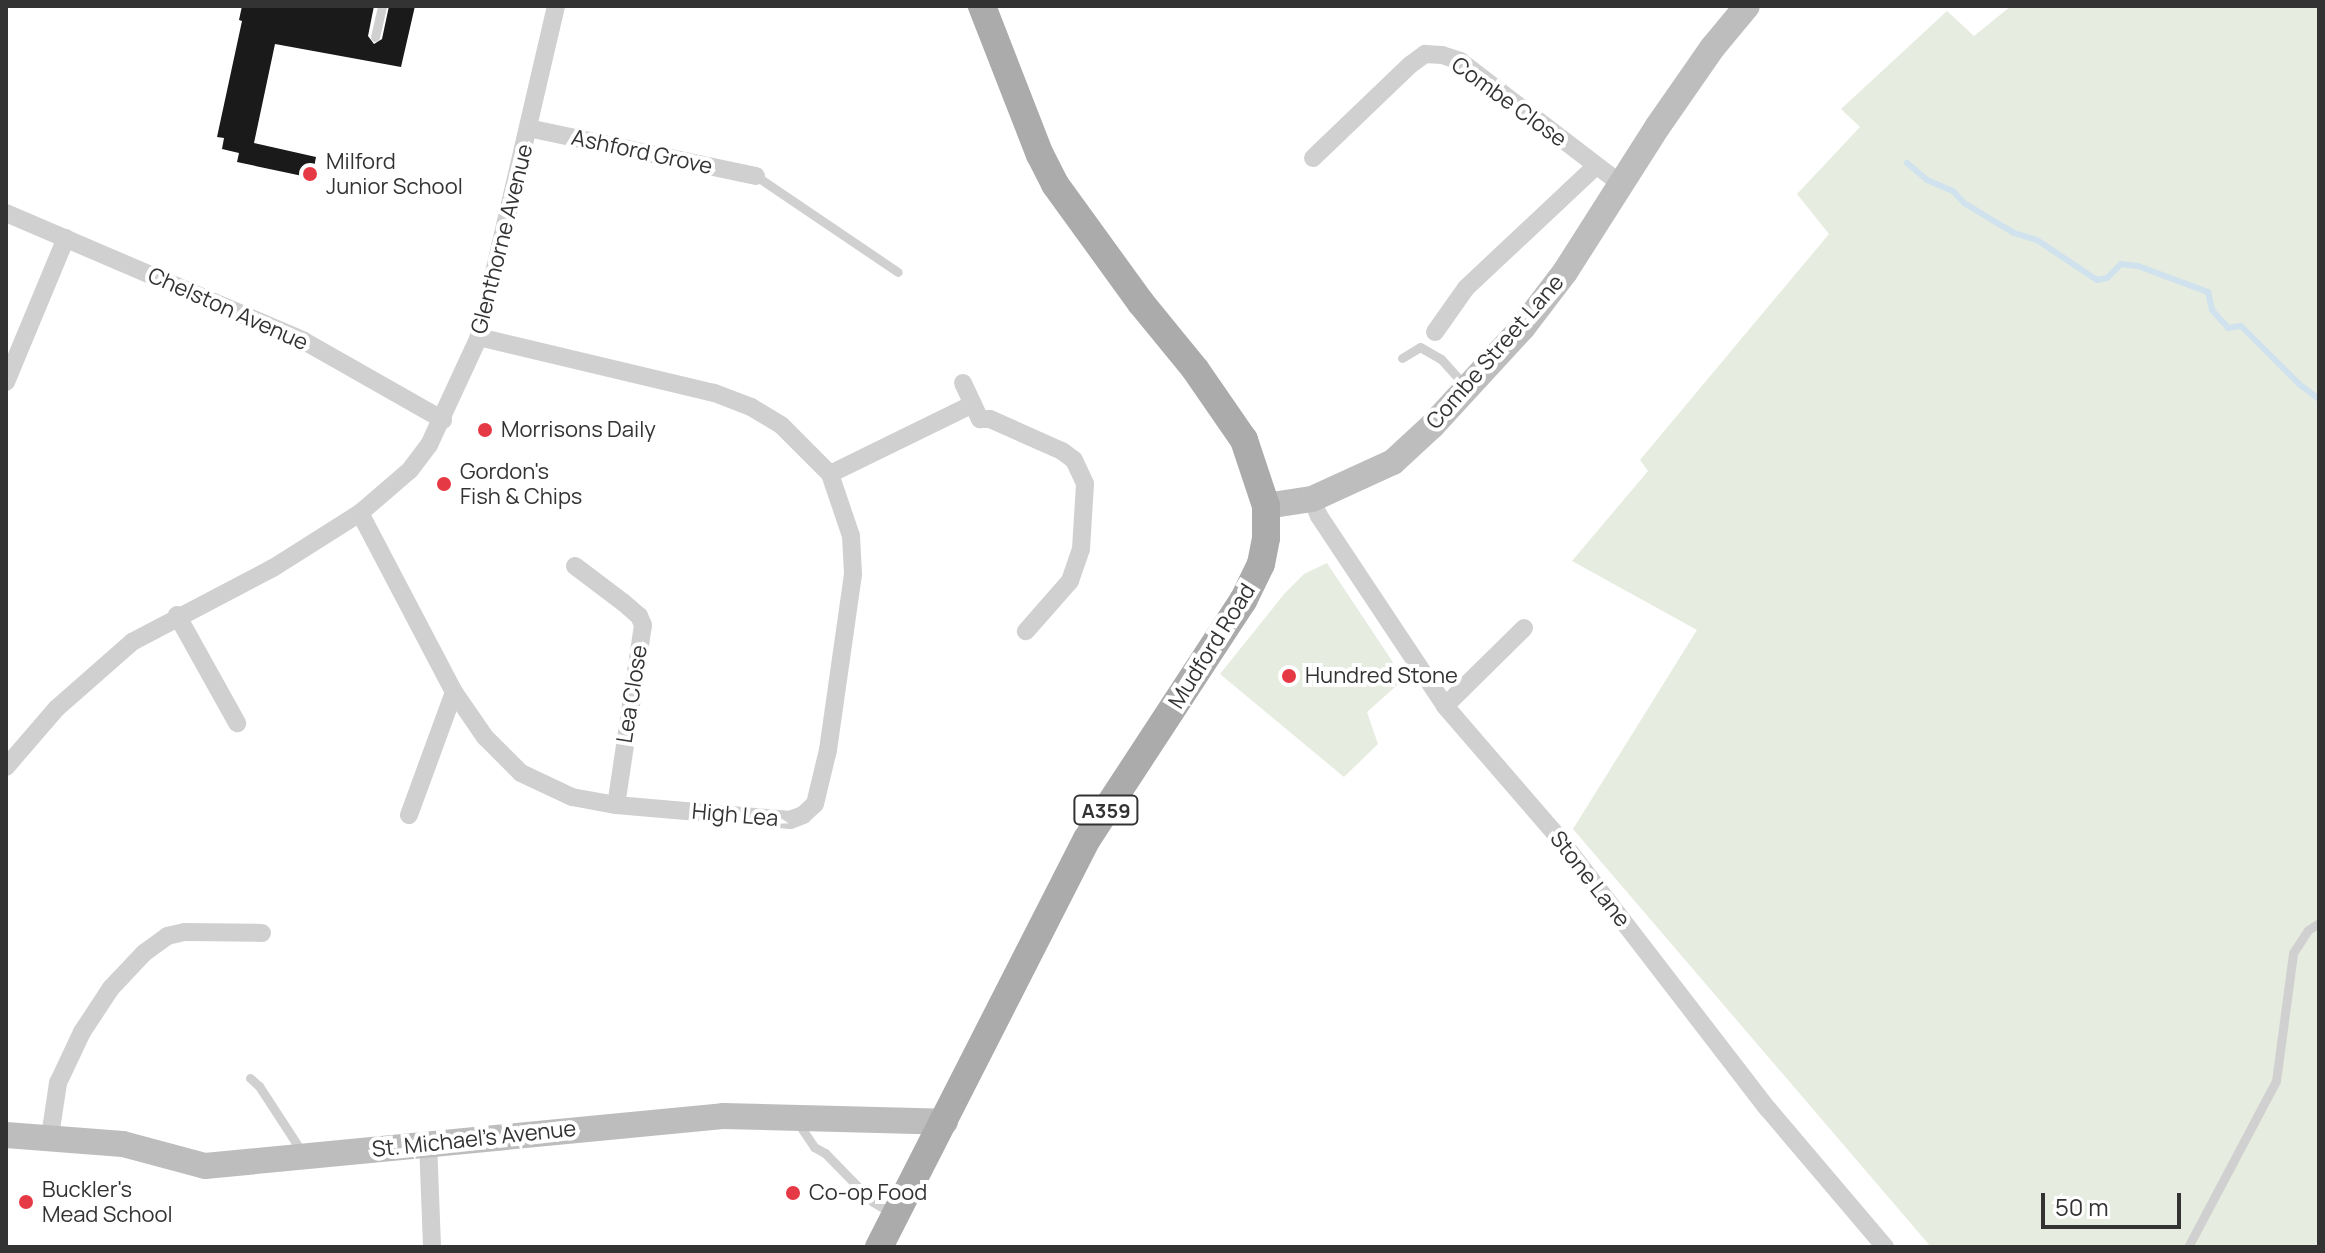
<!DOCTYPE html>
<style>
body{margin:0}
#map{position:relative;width:2325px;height:1253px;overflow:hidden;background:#fff;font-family:Manrope,sans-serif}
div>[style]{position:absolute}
.green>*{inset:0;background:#e6ecdf}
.stream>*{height:6px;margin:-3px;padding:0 3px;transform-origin:3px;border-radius:3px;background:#cfe2ee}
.building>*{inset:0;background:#1a1a1a}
.lane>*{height:9px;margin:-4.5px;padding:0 4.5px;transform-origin:4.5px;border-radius:4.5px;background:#d0d0d0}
.street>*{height:18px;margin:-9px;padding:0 9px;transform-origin:9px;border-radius:9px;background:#d0d0d0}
.secondary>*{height:26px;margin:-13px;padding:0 13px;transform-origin:13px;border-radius:13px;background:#bdbdbd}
.primary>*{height:28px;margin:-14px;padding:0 14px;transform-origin:14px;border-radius:14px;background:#ababab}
.dots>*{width:22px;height:22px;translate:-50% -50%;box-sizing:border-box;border:4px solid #fff;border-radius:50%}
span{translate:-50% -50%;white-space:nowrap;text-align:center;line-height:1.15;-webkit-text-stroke:8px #fff;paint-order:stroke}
.shield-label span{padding:2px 6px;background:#fff;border:2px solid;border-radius:6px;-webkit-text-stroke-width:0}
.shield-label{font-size:20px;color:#333;font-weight:700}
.street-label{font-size:22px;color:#333}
.poi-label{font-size:22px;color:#333}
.left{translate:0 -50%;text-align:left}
.frame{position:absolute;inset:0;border:8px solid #333;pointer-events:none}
.scale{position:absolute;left:2041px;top:1193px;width:140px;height:36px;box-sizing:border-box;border:4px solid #333;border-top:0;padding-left:10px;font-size:24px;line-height:28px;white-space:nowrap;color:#333;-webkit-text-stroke:6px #fff;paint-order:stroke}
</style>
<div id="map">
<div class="green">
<i style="clip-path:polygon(2011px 6px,2319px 6px,2319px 1247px,1931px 1247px,1573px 829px,1697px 630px,1572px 561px,1648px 471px,1640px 460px,1829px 234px,1797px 194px,1860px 127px,1841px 109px,1947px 11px,1974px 36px)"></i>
<i style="clip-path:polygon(1327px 563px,1404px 679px,1367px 712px,1378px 744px,1344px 777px,1220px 674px,1285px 593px,1304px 574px)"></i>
</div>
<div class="stream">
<i style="left:1907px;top:163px;width:26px;rotate:40deg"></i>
<i style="left:1927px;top:180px;width:28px;rotate:23deg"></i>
<i style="left:1953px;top:191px;width:16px;rotate:47deg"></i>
<i style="left:1964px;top:203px;width:58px;rotate:31deg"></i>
<i style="left:2014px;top:233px;width:24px;rotate:17deg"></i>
<i style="left:2037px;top:240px;width:72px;rotate:33.7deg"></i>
<i style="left:2097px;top:280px;width:10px;rotate:-11deg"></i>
<i style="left:2107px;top:278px;width:20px;rotate:-45deg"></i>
<i style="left:2121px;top:264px;width:17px;rotate:7deg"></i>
<i style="left:2138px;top:266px;width:75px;rotate:20.4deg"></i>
<i style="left:2208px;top:292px;width:18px;rotate:77deg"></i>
<i style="left:2212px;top:310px;width:24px;rotate:48deg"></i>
<i style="left:2228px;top:328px;width:13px;rotate:-9deg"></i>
<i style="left:2241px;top:326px;width:82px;rotate:45deg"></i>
<i style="left:2299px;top:384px;width:25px;rotate:37deg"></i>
</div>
<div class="building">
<i style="clip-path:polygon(242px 6px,374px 6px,368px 36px,374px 44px,382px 39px,389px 6px,415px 6px,401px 67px,275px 44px,254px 143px,316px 157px,312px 178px,237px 162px,239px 153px,222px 149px,224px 138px,217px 137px,242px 21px,239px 20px)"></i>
</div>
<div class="lane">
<i style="left:375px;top:37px;width:32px;rotate:-77deg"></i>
<i style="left:756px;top:176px;width:171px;rotate:34.1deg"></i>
<i style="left:1402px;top:358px;width:21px;rotate:-31deg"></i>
<i style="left:1420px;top:347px;width:24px;rotate:30deg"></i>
<i style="left:1441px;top:359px;width:38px;rotate:48deg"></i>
<i style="left:250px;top:1078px;width:12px;rotate:42deg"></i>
<i style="left:259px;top:1086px;width:79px;rotate:56.9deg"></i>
<i style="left:798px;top:1123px;width:29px;rotate:56deg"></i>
<i style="left:814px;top:1147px;width:13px;rotate:29deg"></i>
<i style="left:825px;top:1153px;width:69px;rotate:45.6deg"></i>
<i style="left:873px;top:1202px;width:23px;rotate:31deg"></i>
<i style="left:2188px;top:1247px;width:188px;rotate:-62.1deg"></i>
<i style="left:2276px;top:1081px;width:129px;rotate:-82.4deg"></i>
<i style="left:2293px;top:953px;width:27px;rotate:-57deg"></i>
<i style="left:2308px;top:930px;width:13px;rotate:-32deg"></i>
</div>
<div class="street">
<i style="left:528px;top:128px;width:233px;rotate:11.9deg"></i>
<i style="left:1313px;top:158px;width:134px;rotate:-43.8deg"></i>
<i style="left:1410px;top:65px;width:19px;rotate:-36deg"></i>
<i style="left:1425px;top:54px;width:17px;rotate:3deg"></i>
<i style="left:1442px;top:55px;width:19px;rotate:18deg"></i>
<i style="left:1460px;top:61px;width:204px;rotate:37.4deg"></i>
<i style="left:6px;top:213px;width:324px;rotate:23.2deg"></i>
<i style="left:304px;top:341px;width:160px;rotate:29.6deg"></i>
<i style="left:1435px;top:332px;width:54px;rotate:-54.8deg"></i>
<i style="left:1466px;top:288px;width:178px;rotate:-43.2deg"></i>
<i style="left:6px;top:382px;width:156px;rotate:-67.4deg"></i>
<i style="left:963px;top:383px;width:40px;rotate:65deg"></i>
<i style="left:980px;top:419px;width:10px"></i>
<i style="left:990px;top:419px;width:79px;rotate:24deg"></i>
<i style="left:1062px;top:451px;width:15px;rotate:37deg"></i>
<i style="left:1074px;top:460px;width:26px;rotate:65deg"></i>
<i style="left:1085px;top:484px;width:65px;rotate:93.5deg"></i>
<i style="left:1081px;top:549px;width:34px;rotate:109deg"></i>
<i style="left:1070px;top:581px;width:67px;rotate:131.3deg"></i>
<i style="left:830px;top:474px;width:159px;rotate:-26.1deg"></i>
<i style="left:1312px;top:499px;width:18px;rotate:68deg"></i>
<i style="left:1319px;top:516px;width:228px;rotate:56.4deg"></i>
<i style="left:1445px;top:706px;width:174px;rotate:49.2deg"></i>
<i style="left:1559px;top:838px;width:342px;rotate:52.4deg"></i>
<i style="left:1768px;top:1109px;width:181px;rotate:49.7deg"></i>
<i style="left:360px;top:513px;width:202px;rotate:62.3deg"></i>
<i style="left:454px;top:692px;width:55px;rotate:55.4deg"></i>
<i style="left:485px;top:737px;width:51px;rotate:45deg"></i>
<i style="left:521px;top:773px;width:56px;rotate:25.2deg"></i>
<i style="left:572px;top:797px;width:45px;rotate:10.3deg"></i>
<i style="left:616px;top:805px;width:175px;rotate:4.9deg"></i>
<i style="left:790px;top:820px;width:14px;rotate:-21deg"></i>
<i style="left:803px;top:815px;width:16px;rotate:-43deg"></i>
<i style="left:815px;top:804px;width:56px;rotate:-76.5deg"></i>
<i style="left:828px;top:750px;width:178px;rotate:-81.9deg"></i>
<i style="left:853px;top:574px;width:38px;rotate:-93deg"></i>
<i style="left:851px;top:536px;width:65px;rotate:-108.7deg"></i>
<i style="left:830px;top:474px;width:69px;rotate:-135deg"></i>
<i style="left:781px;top:425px;width:35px;rotate:-149deg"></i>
<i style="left:751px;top:407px;width:40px;rotate:-159deg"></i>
<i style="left:714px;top:393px;width:242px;rotate:-166.6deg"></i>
<i style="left:575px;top:566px;width:61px;rotate:37.1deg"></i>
<i style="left:624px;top:603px;width:20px;rotate:41deg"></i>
<i style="left:639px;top:616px;width:10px;rotate:66deg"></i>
<i style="left:643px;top:625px;width:182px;rotate:98.5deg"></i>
<i style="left:177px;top:615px;width:124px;rotate:60.9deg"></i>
<i style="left:1445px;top:706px;width:111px;rotate:-44.6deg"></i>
<i style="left:6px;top:767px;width:78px;rotate:-49.2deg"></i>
<i style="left:57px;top:708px;width:100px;rotate:-41.3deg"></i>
<i style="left:132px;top:642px;width:159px;rotate:-27.7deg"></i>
<i style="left:273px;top:568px;width:103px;rotate:-32.3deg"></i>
<i style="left:360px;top:513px;width:66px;rotate:-40.7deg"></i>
<i style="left:410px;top:470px;width:31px;rotate:-53deg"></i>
<i style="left:429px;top:445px;width:119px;rotate:-65.2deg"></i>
<i style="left:479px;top:337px;width:340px;rotate:-76.9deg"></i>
<i style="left:409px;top:815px;width:131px;rotate:-69.9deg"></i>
<i style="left:50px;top:1136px;width:54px;rotate:-81.4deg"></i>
<i style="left:58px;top:1083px;width:56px;rotate:-64.8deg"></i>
<i style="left:82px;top:1032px;width:53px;rotate:-56.6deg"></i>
<i style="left:111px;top:988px;width:48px;rotate:-46.7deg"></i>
<i style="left:144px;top:953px;width:29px;rotate:-36deg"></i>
<i style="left:167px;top:936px;width:18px;rotate:-13deg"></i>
<i style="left:185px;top:932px;width:77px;rotate:0.7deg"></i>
<i style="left:428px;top:1142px;width:105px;rotate:87.8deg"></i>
</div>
<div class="secondary">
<i style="left:1266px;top:506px;width:47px;rotate:-8.7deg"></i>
<i style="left:1312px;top:499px;width:89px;rotate:-24.6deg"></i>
<i style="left:1393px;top:462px;width:53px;rotate:-42.7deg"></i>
<i style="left:1432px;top:426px;width:134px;rotate:-47.4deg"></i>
<i style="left:1523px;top:327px;width:69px;rotate:-52.6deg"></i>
<i style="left:1565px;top:272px;width:173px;rotate:-57.5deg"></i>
<i style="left:1658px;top:126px;width:96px;rotate:-55.2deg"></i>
<i style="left:1713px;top:47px;width:53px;rotate:-50.3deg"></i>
<i style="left:6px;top:1135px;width:117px;rotate:4.4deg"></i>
<i style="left:123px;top:1144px;width:85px;rotate:15deg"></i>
<i style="left:205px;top:1166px;width:520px;rotate:-5.51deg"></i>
<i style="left:723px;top:1116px;width:222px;rotate:1.5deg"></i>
</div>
<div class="primary">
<i style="left:879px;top:1247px;width:458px;rotate:-63deg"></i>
<i style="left:1087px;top:839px;width:285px;rotate:-56.8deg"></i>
<i style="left:1243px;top:601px;width:41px;rotate:-64.1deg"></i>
<i style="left:1261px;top:564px;width:26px;rotate:-79deg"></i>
<i style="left:1266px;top:538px;width:32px;rotate:-90deg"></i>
<i style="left:1266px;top:506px;width:70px;rotate:-108.4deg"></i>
<i style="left:1244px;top:440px;width:86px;rotate:-124.6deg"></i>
<i style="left:1195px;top:369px;width:85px;rotate:-129.3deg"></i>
<i style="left:1141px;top:303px;width:147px;rotate:-125.9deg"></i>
<i style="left:1055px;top:184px;width:33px;rotate:-117deg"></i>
<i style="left:1040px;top:155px;width:160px;rotate:-111.3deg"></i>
</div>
<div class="dots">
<i style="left:310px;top:174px;background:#e63946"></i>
<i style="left:485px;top:430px;background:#e63946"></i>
<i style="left:444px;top:484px;background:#e63946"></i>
<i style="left:1289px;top:676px;background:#e63946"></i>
<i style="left:793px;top:1193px;background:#e63946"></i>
<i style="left:26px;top:1202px;background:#e63946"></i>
</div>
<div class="shield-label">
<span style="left:1106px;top:810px">A359</span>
</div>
<div class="street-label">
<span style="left:1509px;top:102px;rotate:36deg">Combe Close</span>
<span style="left:642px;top:152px;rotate:12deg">Ashford Grove</span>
<span style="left:502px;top:239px;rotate:-76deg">Glenthorne Avenue</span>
<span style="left:228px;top:309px;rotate:24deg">Chelston Avenue</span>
<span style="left:1495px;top:352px;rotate:-49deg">Combe Street Lane</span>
<span style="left:1212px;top:646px;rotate:-58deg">Mudford Road</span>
<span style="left:632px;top:694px;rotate:-81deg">Lea Close</span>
<span style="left:735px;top:815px;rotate:5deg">High Lea</span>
<span style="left:1590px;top:879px;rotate:52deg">Stone Lane</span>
<span style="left:474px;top:1139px;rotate:-6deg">St. Michael's Avenue</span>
</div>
<div class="poi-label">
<span class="left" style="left:326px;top:174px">Milford<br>Junior School</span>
<span class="left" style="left:501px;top:430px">Morrisons Daily</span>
<span class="left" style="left:460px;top:484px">Gordon's<br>Fish &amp; Chips</span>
<span class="left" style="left:1305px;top:676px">Hundred Stone</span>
<span class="left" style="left:42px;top:1202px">Buckler's<br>Mead School</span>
<span class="left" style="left:809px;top:1193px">Co-op Food</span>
</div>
<div class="frame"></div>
<div class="scale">50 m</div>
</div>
